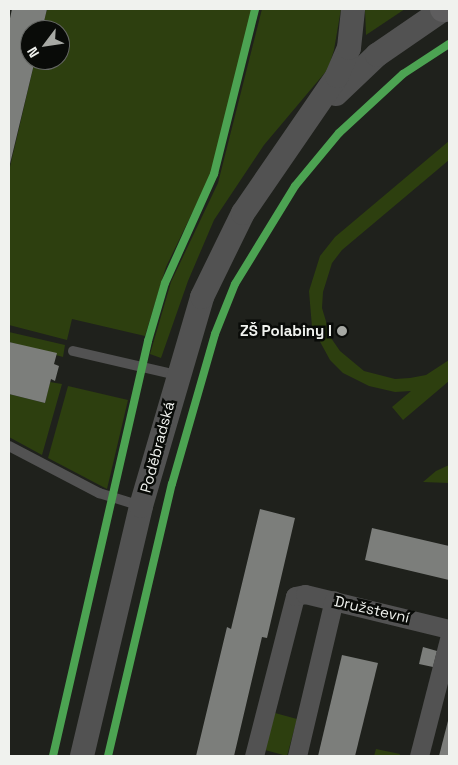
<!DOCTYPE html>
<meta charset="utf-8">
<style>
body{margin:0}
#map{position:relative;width:458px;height:765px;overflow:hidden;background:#1f211c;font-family:"Space Grotesk",sans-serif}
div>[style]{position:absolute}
.green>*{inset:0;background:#2d3f0f}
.building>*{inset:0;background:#7c7e7b}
.service>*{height:10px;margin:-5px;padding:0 5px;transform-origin:5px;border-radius:5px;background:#525252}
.minor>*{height:19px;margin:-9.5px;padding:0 9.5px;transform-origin:9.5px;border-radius:9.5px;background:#525252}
.tertiary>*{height:24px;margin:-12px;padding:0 12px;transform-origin:12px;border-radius:12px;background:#525252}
.secondary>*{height:26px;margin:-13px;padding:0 13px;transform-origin:13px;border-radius:13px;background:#5e5d5e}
.cycleway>*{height:8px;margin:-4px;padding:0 4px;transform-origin:4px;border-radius:4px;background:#4ca352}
.dots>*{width:14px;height:14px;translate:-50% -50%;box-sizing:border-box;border:2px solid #090b08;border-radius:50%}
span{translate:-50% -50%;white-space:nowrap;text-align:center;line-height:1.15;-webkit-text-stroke:5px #090b08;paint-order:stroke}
.poi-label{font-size:15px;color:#f0f2ee;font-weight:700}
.right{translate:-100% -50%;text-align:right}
.street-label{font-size:15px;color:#f0f2ee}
.frame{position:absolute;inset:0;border:10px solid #f0f2ee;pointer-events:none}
.north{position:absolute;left:20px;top:20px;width:50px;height:50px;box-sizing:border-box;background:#090b08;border:1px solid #656764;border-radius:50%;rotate:239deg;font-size:14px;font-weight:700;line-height:20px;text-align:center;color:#f0f2ee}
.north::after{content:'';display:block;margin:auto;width:18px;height:22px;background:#a7a9a4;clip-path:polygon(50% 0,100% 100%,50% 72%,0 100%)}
</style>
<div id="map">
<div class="green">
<i style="clip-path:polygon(47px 9px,252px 9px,210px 176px,166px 267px,145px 336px,72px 319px,67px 340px,9px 325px,9px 171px,35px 60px,60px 60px,60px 30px,42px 30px)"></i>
<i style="clip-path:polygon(262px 9px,341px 9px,334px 50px,328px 69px,264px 145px,214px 220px,188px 281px,161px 358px,150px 354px,171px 282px,218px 183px)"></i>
<i style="clip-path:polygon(365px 9px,405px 9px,366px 35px)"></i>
<i style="clip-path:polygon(449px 141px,449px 160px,342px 250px,332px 263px,323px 292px,322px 308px,331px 338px,340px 351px,364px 371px,395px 379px,410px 378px,426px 375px,449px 360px,449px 381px,403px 420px,392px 407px,411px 391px,395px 392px,369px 386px,343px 373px,330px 360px,312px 327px,309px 291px,320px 256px,335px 237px)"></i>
<i style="clip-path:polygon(9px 332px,65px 345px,63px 357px,9px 342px)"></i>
<i style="clip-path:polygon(50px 382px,62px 384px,42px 455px,9px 437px,9px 394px,45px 403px)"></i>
<i style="clip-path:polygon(68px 386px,128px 400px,107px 489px,48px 458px)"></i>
<i style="clip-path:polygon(449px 465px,449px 483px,423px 482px,436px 471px)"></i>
<i style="clip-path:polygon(275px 713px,297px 719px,287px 756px,265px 750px)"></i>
<i style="clip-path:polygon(376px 749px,400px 754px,399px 756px,374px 756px)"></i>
</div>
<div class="building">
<i style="clip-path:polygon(12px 9px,47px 9px,42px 30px,30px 30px,30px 60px,35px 60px,9px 168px,9px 23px)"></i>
<i style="clip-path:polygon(9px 342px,57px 353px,54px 364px,59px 366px,55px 381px,51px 379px,45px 403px,9px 394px)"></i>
<i style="clip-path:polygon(260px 509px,295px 518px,267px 638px,262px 637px,234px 756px,196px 756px,227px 627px,231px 629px)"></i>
<i style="clip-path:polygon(372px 528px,449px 546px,449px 580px,365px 560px)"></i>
<i style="clip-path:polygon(423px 647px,437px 651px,433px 667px,419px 664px)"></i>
<i style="clip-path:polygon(342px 655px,378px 663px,355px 756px,318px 756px)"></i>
<i style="clip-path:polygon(449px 717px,449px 756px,439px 756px)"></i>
</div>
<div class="service">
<i style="left:73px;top:351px;width:107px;rotate:13deg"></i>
<i style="left:9px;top:446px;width:102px;rotate:27.6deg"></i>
<i style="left:99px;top:493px;width:44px;rotate:17.2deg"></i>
</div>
<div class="minor">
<i style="left:254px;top:756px;width:165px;rotate:-75.6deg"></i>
<i style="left:295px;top:596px;width:10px;rotate:-11deg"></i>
<i style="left:305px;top:594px;width:148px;rotate:13.7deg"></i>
<i style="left:297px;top:756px;width:160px;rotate:-76.7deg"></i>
<i style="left:419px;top:756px;width:121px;rotate:-75.6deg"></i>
</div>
<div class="tertiary">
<i style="left:336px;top:94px;width:57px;rotate:-43.6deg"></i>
<i style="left:377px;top:55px;width:81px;rotate:-34.5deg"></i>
<i style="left:82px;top:756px;width:257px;rotate:-76.7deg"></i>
<i style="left:141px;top:506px;width:218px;rotate:-73.7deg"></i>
<i style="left:202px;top:297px;width:93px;rotate:-64deg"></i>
<i style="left:243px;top:213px;width:166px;rotate:-55.5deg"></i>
<i style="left:337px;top:76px;width:30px;rotate:-67deg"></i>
<i style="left:349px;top:48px;width:39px;rotate:-84deg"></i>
</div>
<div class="secondary">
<i style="left:443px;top:9px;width:2px"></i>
</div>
<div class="cycleway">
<i style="left:53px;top:756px;width:426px;rotate:-77.1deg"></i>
<i style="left:148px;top:341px;width:60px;rotate:-73.7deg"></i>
<i style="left:165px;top:283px;width:120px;rotate:-65.8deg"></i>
<i style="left:214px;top:174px;width:170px;rotate:-76deg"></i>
<i style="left:108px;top:756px;width:279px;rotate:-76.8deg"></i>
<i style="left:172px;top:484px;width:156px;rotate:-74deg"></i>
<i style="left:215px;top:334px;width:54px;rotate:-68.2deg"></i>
<i style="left:235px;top:284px;width:115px;rotate:-58.5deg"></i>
<i style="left:295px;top:186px;width:69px;rotate:-50.3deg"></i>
<i style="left:339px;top:133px;width:87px;rotate:-42.7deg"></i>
<i style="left:403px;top:74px;width:55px;rotate:-33.1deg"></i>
</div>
<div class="dots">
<i style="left:342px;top:331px;background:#a7a9a4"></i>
</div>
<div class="poi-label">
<span class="right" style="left:332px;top:331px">ZŠ Polabiny I</span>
</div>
<div class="street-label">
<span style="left:157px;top:447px;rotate:-75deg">Poděbradská</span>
<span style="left:372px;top:609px;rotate:13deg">Družstevní</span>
</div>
<div class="frame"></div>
<div class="north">N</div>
</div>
